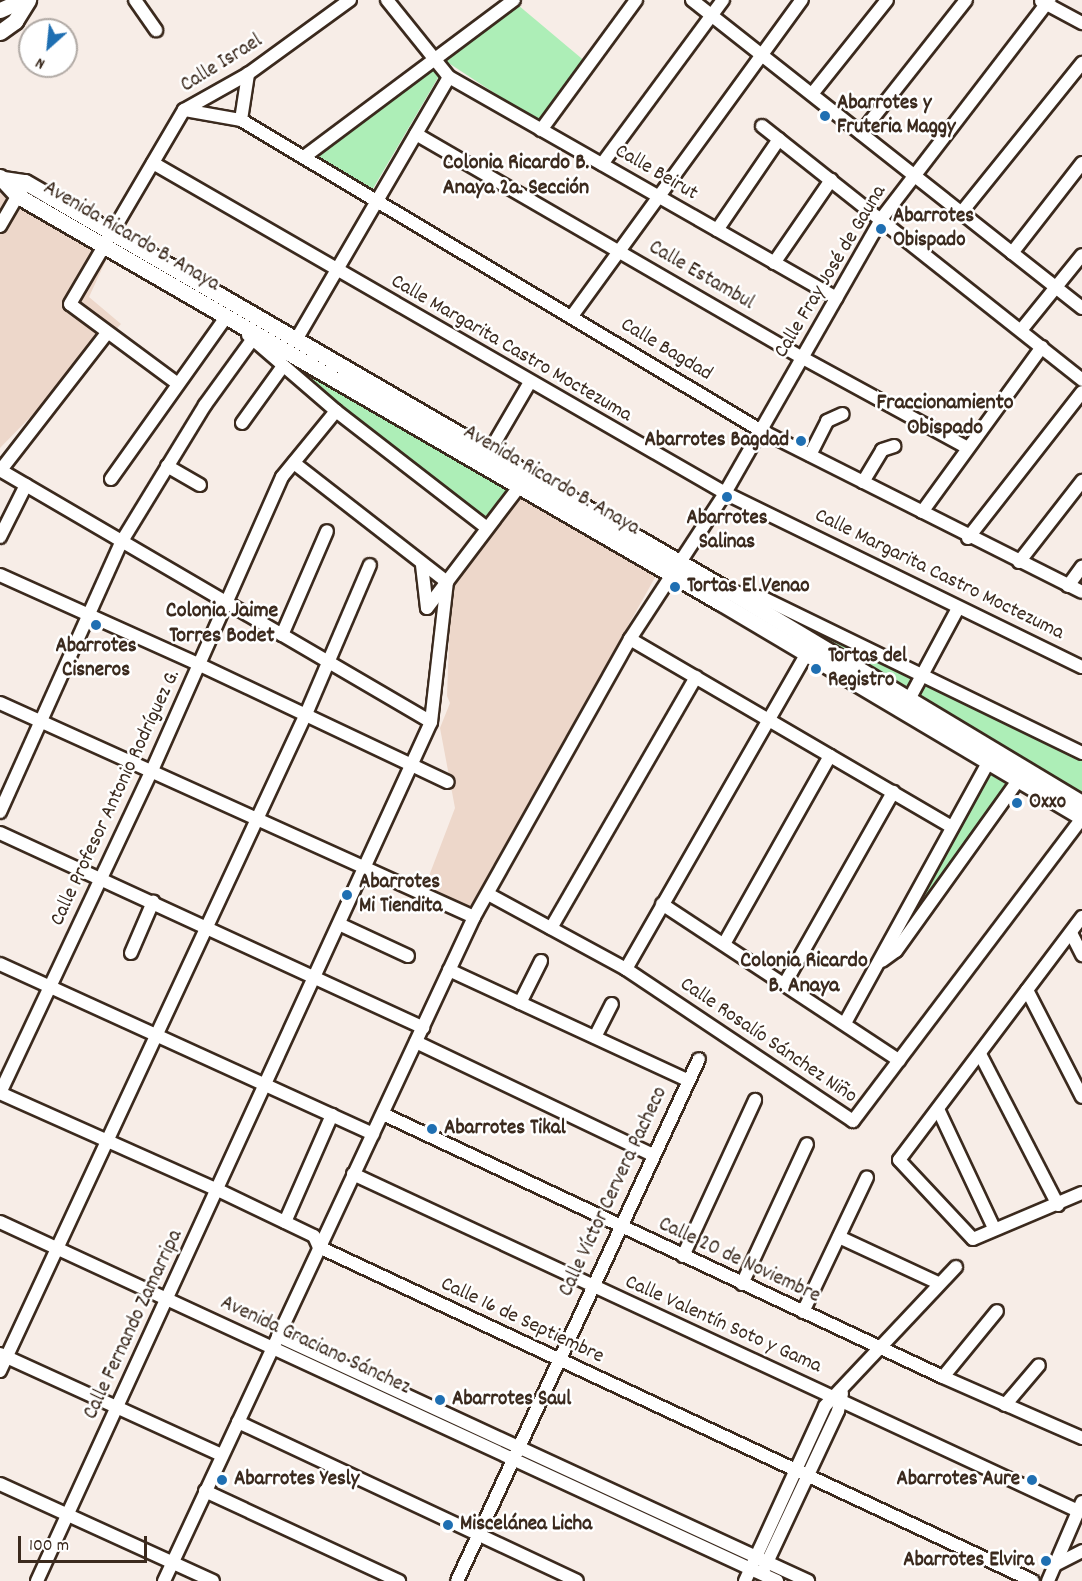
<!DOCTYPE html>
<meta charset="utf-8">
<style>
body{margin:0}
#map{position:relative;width:1082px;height:1581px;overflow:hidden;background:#f7ede7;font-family:Dekko,sans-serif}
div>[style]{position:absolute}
.built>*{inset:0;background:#edd7ca}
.green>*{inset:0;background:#adeeb7}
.roads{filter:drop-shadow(2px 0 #3b2a1e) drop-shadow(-2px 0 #3b2a1e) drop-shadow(0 2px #3b2a1e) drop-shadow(0 -2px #3b2a1e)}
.minor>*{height:12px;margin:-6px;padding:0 6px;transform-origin:6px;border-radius:6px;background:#fff}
.major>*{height:15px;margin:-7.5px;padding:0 7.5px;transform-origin:7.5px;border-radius:7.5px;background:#fff}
.dots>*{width:16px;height:16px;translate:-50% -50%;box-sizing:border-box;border:3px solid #fff;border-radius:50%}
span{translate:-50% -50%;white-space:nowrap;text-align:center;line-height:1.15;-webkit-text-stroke:5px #fff;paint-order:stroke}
.street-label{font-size:21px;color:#3b2a1e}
.poi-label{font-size:21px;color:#3b2a1e;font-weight:700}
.left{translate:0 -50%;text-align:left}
.right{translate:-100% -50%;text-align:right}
.neighbourhood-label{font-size:22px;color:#3b2a1e;font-weight:700}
.north{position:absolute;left:18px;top:18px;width:60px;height:60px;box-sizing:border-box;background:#fff;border:2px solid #b1aaa5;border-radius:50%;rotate:207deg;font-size:16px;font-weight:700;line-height:24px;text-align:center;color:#3b2a1e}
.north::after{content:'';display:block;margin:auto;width:21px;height:27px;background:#1f6fb2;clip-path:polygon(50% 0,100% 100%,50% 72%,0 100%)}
.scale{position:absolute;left:18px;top:1536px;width:129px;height:27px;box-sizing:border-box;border:3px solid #3b2a1e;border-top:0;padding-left:8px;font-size:18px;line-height:21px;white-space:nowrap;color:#3b2a1e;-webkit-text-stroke:4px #fff;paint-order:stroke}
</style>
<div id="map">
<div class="built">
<i style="clip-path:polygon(0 191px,107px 258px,89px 297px,121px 324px,0 448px)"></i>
<i style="clip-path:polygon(519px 494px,657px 574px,469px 909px,424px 889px,455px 808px,440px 728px,450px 703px,447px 696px,451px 587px)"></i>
</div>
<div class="green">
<i style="clip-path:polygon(518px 5px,587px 63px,543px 125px,444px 60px)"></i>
<i style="clip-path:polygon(430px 64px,439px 76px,371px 192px,312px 157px)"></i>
<i style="clip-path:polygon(260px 341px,508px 490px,486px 519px)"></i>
<i style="clip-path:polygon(778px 612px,1082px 759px,1082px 794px,775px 617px)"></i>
<i style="clip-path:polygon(989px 770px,1013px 783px,893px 949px,888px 949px)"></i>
</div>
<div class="roads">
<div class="minor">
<i style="left:135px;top:0;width:37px;rotate:55deg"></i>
<i style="left:387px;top:0;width:99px;rotate:51.2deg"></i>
<i style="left:449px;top:77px;width:446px;rotate:29.7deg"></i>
<i style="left:692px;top:0;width:497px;rotate:38.3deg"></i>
<i style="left:1041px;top:1px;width:47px;rotate:28.2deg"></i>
<i style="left:812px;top:94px;width:120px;rotate:-51.4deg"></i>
<i style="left:184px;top:110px;width:58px;rotate:10deg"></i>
<i style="left:241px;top:120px;width:605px;rotate:30.85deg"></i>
<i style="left:760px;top:430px;width:360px;rotate:26.7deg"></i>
<i style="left:241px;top:120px;width:47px;rotate:-81.3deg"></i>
<i style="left:762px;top:126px;width:409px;rotate:38.4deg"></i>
<i style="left:541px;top:130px;width:161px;rotate:-53.8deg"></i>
<i style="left:861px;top:133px;width:169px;rotate:-51.7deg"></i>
<i style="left:416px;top:134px;width:445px;rotate:30.1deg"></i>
<i style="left:801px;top:357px;width:190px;rotate:28.6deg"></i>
<i style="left:304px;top:157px;width:262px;rotate:-36.8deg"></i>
<i style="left:153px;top:163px;width:660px;rotate:29.98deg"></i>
<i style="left:725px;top:493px;width:397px;rotate:26deg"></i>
<i style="left:602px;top:164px;width:204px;rotate:-53.6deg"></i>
<i style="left:961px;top:213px;width:193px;rotate:-51.1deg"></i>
<i style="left:0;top:226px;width:44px;rotate:-59.9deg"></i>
<i style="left:717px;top:230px;width:110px;rotate:-55.7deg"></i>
<i style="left:1012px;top:253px;width:114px;rotate:-52.1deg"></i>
<i style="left:774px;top:263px;width:101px;rotate:-55.5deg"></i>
<i style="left:572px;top:316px;width:391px;rotate:-54deg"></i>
<i style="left:1022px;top:329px;width:95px;rotate:-51deg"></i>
<i style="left:248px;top:335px;width:116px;rotate:40.8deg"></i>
<i style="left:336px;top:411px;width:191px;rotate:37.8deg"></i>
<i style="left:296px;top:340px;width:304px;rotate:-59.8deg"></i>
<i style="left:178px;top:384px;width:134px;rotate:-143.5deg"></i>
<i style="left:70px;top:304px;width:225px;rotate:-59.6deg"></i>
<i style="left:184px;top:110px;width:73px;rotate:-29.4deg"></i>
<i style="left:248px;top:74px;width:126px;rotate:-36deg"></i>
<i style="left:336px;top:411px;width:85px;rotate:129.3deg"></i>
<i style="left:282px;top:477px;width:323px;rotate:113.9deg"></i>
<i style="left:151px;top:772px;width:355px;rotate:115.2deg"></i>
<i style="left:0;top:1093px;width:239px;rotate:24deg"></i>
<i style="left:218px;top:1190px;width:106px;rotate:25.6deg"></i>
<i style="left:314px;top:1236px;width:12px;rotate:66deg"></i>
<i style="left:319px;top:1247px;width:788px;rotate:25.07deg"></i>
<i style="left:242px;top:423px;width:70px;rotate:-54.3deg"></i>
<i style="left:488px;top:454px;width:83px;rotate:-59.7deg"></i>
<i style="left:810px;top:455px;width:38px;rotate:-63deg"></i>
<i style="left:827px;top:421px;width:17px;rotate:-24deg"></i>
<i style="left:167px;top:466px;width:38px;rotate:30deg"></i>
<i style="left:0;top:470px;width:499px;rotate:30.3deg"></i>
<i style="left:0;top:471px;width:175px;rotate:-52.2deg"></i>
<i style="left:111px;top:479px;width:199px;rotate:-54.6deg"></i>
<i style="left:863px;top:482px;width:37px;rotate:-59deg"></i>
<i style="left:882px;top:450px;width:13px;rotate:-18deg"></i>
<i style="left:922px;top:512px;width:204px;rotate:-54deg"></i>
<i style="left:0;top:537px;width:58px;rotate:-63.4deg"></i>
<i style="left:968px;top:538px;width:185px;rotate:-52deg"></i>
<i style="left:1019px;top:562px;width:103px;rotate:-52.1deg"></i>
<i style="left:422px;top:565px;width:43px;rotate:83.4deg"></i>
<i style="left:0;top:575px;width:217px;rotate:24.2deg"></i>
<i style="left:198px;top:664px;width:276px;rotate:25.3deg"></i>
<i style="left:1068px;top:586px;width:24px;rotate:-54deg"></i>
<i style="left:733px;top:592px;width:31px;rotate:11deg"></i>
<i style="left:763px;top:598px;width:355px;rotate:25.9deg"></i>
<i style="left:427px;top:608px;width:161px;rotate:-52.8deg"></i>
<i style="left:282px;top:635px;width:113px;rotate:-66.6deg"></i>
<i style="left:630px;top:639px;width:373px;rotate:30.3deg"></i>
<i style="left:0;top:703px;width:520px;rotate:24.3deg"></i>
<i style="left:905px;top:707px;width:112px;rotate:-61.8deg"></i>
<i style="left:0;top:812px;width:297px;rotate:-65.8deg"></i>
<i style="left:122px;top:541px;width:159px;rotate:-58.6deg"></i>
<i style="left:205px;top:405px;width:80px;rotate:-54.1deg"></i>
<i style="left:0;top:833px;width:466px;rotate:24.7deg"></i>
<i style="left:488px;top:894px;width:157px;rotate:28.5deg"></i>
<i style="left:626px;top:969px;width:273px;rotate:33.8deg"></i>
<i style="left:853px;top:1121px;width:380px;rotate:-52.9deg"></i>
<i style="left:662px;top:904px;width:284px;rotate:33.4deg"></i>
<i style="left:1082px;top:917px;width:304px;rotate:127deg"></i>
<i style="left:899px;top:1160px;width:108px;rotate:46.9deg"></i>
<i style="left:973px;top:1239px;width:118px;rotate:-22.9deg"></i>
<i style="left:339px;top:924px;width:76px;rotate:24.9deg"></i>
<i style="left:551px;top:928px;width:290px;rotate:-60deg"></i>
<i style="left:1071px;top:933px;width:25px;rotate:63deg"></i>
<i style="left:724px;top:944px;width:216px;rotate:-60.6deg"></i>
<i style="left:131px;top:953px;width:56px;rotate:-66.7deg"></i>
<i style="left:882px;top:961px;width:17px;rotate:-36deg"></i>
<i style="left:896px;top:951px;width:213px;rotate:-54.4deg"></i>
<i style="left:0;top:964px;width:410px;rotate:24.5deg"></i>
<i style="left:626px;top:969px;width:362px;rotate:-60.2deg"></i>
<i style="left:449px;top:970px;width:262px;rotate:24.8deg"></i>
<i style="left:784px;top:985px;width:222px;rotate:-60.5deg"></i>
<i style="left:1027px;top:990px;width:120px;rotate:62.8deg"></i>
<i style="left:520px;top:1003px;width:47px;rotate:-63.4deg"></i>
<i style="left:845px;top:1023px;width:299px;rotate:-61.2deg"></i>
<i style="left:595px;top:1037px;width:37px;rotate:-63deg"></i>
<i style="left:416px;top:1042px;width:263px;rotate:25.5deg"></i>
<i style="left:980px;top:1054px;width:170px;rotate:62.7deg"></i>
<i style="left:938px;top:1109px;width:132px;rotate:64.8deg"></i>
<i style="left:383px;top:1114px;width:619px;rotate:25.16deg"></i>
<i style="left:943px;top:1377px;width:152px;rotate:23.7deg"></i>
<i style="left:353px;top:1174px;width:799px;rotate:24.93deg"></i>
<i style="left:0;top:1222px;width:856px;rotate:24.8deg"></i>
<i style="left:285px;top:1222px;width:117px;rotate:-66.3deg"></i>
<i style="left:839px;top:1237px;width:109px;rotate:24.9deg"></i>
<i style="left:683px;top:1256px;width:172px;rotate:-65.2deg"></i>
<i style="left:742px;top:1284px;width:154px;rotate:-65.1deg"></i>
<i style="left:803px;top:1312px;width:149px;rotate:-64.6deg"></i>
<i style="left:278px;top:1336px;width:584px;rotate:24.81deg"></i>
<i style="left:0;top:1354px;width:244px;rotate:24.5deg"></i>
<i style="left:0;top:1371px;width:725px;rotate:-65.03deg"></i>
<i style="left:306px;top:714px;width:162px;rotate:-66.8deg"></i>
<i style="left:943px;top:1377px;width:85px;rotate:-50.7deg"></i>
<i style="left:1005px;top:1405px;width:52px;rotate:-49.6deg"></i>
<i style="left:238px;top:1422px;width:374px;rotate:25.1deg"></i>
<i style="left:0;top:1484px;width:234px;rotate:24.5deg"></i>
<i style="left:205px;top:1491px;width:214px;rotate:24.9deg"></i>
<i style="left:1053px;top:1566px;width:33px;rotate:-27deg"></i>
<i style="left:764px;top:1569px;width:174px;rotate:-64.9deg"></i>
<i style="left:838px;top:1411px;width:18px;rotate:-77deg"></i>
<i style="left:37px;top:1581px;width:945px;rotate:-65.36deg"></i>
<i style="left:431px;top:722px;width:141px;rotate:-83.5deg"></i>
<i style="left:447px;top:582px;width:194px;rotate:-142.1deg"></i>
<i style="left:164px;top:1581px;width:733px;rotate:-64.97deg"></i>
<i style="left:474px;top:917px;width:319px;rotate:-60.7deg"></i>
<i style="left:630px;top:639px;width:174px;rotate:-56.9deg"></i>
<i style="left:725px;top:493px;width:317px;rotate:-60.3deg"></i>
<i style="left:882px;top:218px;width:275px;rotate:-52.5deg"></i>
<i style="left:457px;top:1581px;width:575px;rotate:-65.13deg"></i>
<i style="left:745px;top:1581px;width:192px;rotate:-65.4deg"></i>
<i style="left:825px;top:1406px;width:191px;rotate:-46.7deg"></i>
<i style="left:1048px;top:1581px;width:86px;rotate:-66.7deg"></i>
</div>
<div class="major">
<i style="left:0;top:10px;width:24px;rotate:-24deg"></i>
<i style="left:0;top:32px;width:19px;rotate:-36deg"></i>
<i style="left:15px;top:21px;width:25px;rotate:-58deg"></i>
<i style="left:0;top:177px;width:26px;rotate:47deg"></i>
<i style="left:18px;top:196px;width:812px;rotate:30.07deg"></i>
<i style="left:721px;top:603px;width:420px;rotate:30.7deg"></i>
<i style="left:3px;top:179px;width:22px;rotate:8deg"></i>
<i style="left:25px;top:182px;width:28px;rotate:30deg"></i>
<i style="left:49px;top:196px;width:786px;rotate:30.15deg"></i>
<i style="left:729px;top:591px;width:412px;rotate:31deg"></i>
</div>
</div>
<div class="dots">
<i style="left:825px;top:116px;background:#1f6fb2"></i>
<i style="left:881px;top:229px;background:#1f6fb2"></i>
<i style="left:801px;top:441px;background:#1f6fb2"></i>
<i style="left:727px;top:497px;background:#1f6fb2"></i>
<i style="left:675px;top:587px;background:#1f6fb2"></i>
<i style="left:96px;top:625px;background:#1f6fb2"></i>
<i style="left:816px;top:669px;background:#1f6fb2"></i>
<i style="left:1017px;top:803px;background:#1f6fb2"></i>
<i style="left:347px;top:895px;background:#1f6fb2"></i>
<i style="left:432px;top:1129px;background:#1f6fb2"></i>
<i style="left:440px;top:1400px;background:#1f6fb2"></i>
<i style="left:222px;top:1480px;background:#1f6fb2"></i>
<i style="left:1032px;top:1480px;background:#1f6fb2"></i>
<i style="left:448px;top:1525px;background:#1f6fb2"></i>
<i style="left:1046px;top:1561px;background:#1f6fb2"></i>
</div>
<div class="street-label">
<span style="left:222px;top:64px;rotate:-32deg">Calle Israel</span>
<span style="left:656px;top:173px;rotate:30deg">Calle Beirut</span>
<span style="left:131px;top:237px;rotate:30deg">Avenida Ricardo B. Anaya</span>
<span style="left:831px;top:272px;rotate:-59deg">Calle Fray José de Gauna</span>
<span style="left:701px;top:276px;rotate:30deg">Calle Estambul</span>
<span style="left:511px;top:349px;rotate:30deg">Calle Margarita Castro Moctezuma</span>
<span style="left:666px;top:350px;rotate:31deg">Calle Bagdad</span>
<span style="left:551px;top:481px;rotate:30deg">Avenida Ricardo B. Anaya</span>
<span style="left:939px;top:575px;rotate:26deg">Calle Margarita Castro Moctezuma</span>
<span style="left:116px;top:798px;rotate:-65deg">Calle Profesor Antonio Rodríguez G.</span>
<span style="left:768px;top:1041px;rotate:34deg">Calle Rosalío Sánchez Niño</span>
<span style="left:614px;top:1192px;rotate:-65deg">Calle Víctor Cervera Pacheco</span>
<span style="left:739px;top:1261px;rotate:25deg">Calle 20 de Noviembre</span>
<span style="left:522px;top:1321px;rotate:25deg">Calle 16 de Septiembre</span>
<span style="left:134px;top:1325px;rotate:-65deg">Calle Fernando Zamarripa</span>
<span style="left:723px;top:1325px;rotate:24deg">Calle Valentín Soto y Gama</span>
<span style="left:315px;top:1346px;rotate:25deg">Avenida Graciano Sánchez</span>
</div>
<div class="poi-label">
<span class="left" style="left:837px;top:116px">Abarrotes y<br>Fruteria Maggy</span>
<span class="left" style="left:893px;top:229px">Abarrotes<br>Obispado</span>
<span class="right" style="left:789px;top:441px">Abarrotes Bagdad</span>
<span style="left:727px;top:531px">Abarrotes<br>Salinas</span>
<span class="left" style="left:687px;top:587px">Tortas El Venao</span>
<span style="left:96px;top:659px">Abarrotes<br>Cisneros</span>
<span class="left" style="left:828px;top:669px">Tortas del<br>Registro</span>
<span class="left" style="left:1029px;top:803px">Oxxo</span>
<span class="left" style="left:359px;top:895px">Abarrotes<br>Mi Tiendita</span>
<span class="left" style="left:444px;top:1129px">Abarrotes Tikal</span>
<span class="left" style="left:452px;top:1400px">Abarrotes Saul</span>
<span class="left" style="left:234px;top:1480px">Abarrotes Yesly</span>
<span class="right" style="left:1020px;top:1480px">Abarrotes Aure</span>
<span class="left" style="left:460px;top:1525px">Miscelánea Licha</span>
<span class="right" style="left:1034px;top:1561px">Abarrotes Elvira</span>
</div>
<div class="neighbourhood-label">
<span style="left:516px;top:176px">Colonia Ricardo B.<br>Anaya 2a. Sección</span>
<span style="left:945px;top:416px">Fraccionamiento<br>Obispado</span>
<span style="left:222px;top:624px">Colonia Jaime<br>Torres Bodet</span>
<span style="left:804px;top:974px">Colonia Ricardo<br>B. Anaya</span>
</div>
<div class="north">N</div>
<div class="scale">100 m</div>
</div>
